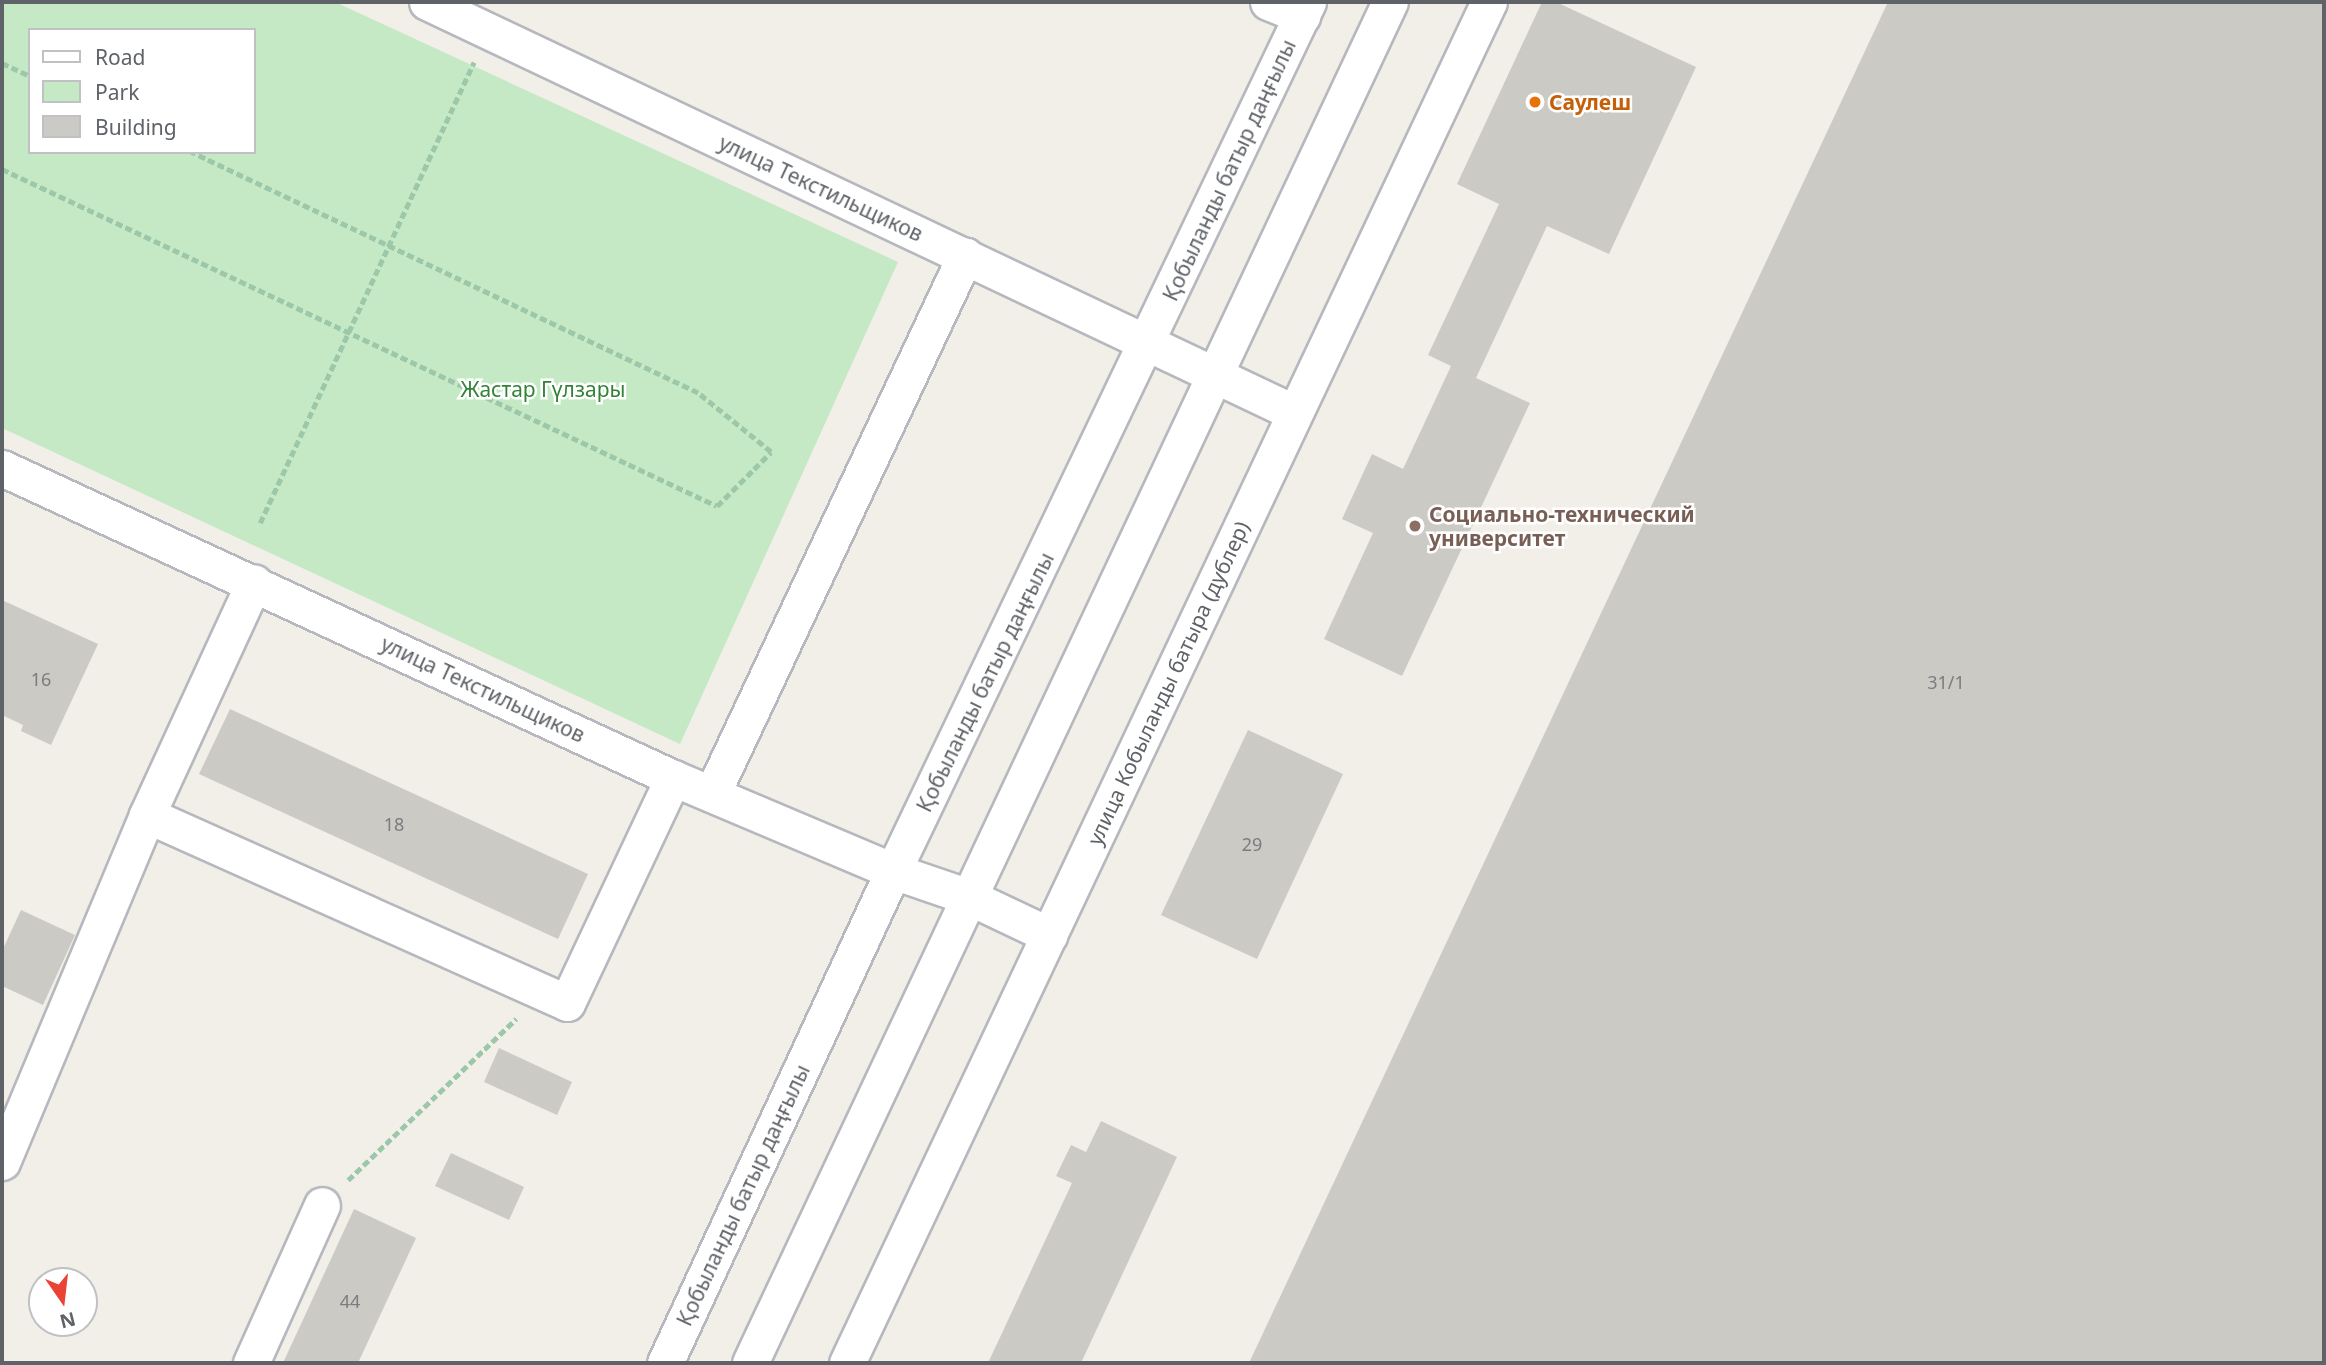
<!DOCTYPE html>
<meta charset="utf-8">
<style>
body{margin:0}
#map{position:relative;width:2326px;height:1365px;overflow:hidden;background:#f1efe8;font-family:"Noto Sans",sans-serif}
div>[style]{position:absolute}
.green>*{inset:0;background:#c5e8c5}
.building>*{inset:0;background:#cccac5}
.path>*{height:4.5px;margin-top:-2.25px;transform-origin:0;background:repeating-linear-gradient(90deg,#9cc7a9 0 7px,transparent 0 10.5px)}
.roads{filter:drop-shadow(2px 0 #b5b8bc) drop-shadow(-2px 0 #b5b8bc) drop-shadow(0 2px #b5b8bc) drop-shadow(0 -2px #b5b8bc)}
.minor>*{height:35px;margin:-17.5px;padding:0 17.5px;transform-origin:17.5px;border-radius:17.5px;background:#fff}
.dots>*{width:19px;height:19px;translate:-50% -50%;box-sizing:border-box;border:4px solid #fff;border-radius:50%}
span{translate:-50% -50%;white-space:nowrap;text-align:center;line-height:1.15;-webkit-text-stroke:5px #fff;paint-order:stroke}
.number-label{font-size:18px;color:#7a7d7f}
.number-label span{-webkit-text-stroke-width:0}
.food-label{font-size:21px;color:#c56008;font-weight:700}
.left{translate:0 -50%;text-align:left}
.street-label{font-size:21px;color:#5f6368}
.park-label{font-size:21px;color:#348238}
.education-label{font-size:21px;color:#785e54;font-weight:700}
.frame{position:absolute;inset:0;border:4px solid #5f6368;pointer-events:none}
.legend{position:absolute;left:28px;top:28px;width:228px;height:126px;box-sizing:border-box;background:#fff;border:2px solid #bfc1c3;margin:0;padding:9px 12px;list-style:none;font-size:21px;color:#5f6368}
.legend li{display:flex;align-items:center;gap:14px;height:35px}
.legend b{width:35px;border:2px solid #bfc1c3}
.north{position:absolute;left:28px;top:1267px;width:70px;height:70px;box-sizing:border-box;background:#fff;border:2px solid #bfc1c3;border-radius:50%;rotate:166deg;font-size:19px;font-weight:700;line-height:28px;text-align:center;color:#5f6368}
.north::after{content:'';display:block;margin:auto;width:24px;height:32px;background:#ea4335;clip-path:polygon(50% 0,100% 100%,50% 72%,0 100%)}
</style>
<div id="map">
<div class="green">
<i style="clip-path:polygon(evenodd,2px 2px,335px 2px,898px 262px,680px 744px,2px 428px,2px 2px,30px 30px,254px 30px,254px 152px,30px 152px,30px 30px)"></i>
</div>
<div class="building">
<i style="clip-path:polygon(1542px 2px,1556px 2px,1696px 67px,1609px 254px,1547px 226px,1476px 378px,1530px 403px,1402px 676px,1324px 639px,1373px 533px,1342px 519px,1372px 454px,1403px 469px,1451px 366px,1428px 355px,1499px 204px,1457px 184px)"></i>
<i style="clip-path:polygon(1888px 2px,2324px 2px,2324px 1363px,1249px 1363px)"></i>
<i style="clip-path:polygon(2px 600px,98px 644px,51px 745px,21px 731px,23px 725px,2px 715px)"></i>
<i style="clip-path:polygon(230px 709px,588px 874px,558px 939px,199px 774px)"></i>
<i style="clip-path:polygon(1248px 730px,1343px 774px,1257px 959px,1161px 915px)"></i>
<i style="clip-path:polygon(21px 910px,75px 935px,43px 1005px,2px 986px,2px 951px)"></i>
<i style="clip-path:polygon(499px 1048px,572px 1082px,557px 1115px,484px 1082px)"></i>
<i style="clip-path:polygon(1101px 1121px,1177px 1157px,1081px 1363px,988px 1363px,1072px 1183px,1056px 1176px,1071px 1145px,1086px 1152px)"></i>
<i style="clip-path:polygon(451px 1153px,524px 1187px,509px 1220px,435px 1186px)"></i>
<i style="clip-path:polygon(354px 1209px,416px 1238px,358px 1363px,283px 1363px)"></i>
</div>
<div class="path">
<i style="left:2px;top:63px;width:31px;rotate:25deg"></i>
<i style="left:2px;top:169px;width:790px;rotate:25.24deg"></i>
<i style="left:717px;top:506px;width:76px;rotate:-45deg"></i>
<i style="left:771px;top:452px;width:94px;rotate:-141.1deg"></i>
<i style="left:698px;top:393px;width:561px;rotate:-154.58deg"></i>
<i style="left:260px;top:523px;width:508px;rotate:-65.1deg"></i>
<i style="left:348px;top:1180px;width:233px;rotate:-43.8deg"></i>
</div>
<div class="roads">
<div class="minor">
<i style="left:427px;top:2px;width:960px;rotate:25.34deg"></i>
<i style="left:1268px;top:2px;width:37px;rotate:22deg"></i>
<i style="left:2px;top:468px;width:739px;rotate:24.8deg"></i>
<i style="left:673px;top:778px;width:239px;rotate:22.9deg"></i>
<i style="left:893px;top:871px;width:80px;rotate:18.9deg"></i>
<i style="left:969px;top:897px;width:89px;rotate:25.4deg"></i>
<i style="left:712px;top:794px;width:595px;rotate:-64.81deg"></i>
<i style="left:147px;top:815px;width:460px;rotate:24.1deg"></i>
<i style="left:567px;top:1003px;width:249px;rotate:-64.8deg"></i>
<i style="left:2px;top:1162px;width:376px;rotate:-67.3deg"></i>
<i style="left:147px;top:815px;width:256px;rotate:-65.3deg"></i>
<i style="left:251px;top:1363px;width:173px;rotate:-65.8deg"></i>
<i style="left:665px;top:1363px;width:542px;rotate:-65.14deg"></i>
<i style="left:893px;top:871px;width:963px;rotate:-64.47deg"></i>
<i style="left:750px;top:1363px;width:1504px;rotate:-64.82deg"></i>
<i style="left:847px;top:1363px;width:1505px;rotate:-64.75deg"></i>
</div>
</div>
<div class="dots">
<i style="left:1535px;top:102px;background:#e8710a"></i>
<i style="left:1415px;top:526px;background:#8d6e63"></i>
</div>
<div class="number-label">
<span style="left:41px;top:679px">16</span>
<span style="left:1946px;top:682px">31/1</span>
<span style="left:394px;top:824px">18</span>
<span style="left:1252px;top:844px">29</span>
<span style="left:350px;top:1301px">44</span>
</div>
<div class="food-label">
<span class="left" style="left:1549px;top:102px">Саулеш</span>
</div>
<div class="street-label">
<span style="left:1229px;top:170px;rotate:-65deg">Қобыланды батыр даңғылы</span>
<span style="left:821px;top:188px;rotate:25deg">улица Текстильщиков</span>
<span style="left:985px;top:682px;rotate:-64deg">Қобыланды батыр даңғылы</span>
<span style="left:1168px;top:683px;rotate:-65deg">улица Кобыланды батыра (дублер)</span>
<span style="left:483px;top:689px;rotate:25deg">улица Текстильщиков</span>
<span style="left:743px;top:1195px;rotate:-65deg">Қобыланды батыр даңғылы</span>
</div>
<div class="park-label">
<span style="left:543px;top:389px">Жастар Гүлзары</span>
</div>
<div class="education-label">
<span class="left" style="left:1429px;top:526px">Социально-технический<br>университет</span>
</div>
<div class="frame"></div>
<ul class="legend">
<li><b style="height:9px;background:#fff"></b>Road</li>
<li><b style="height:19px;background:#c5e8c5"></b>Park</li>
<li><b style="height:19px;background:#cccac5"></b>Building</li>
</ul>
<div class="north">N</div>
</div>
